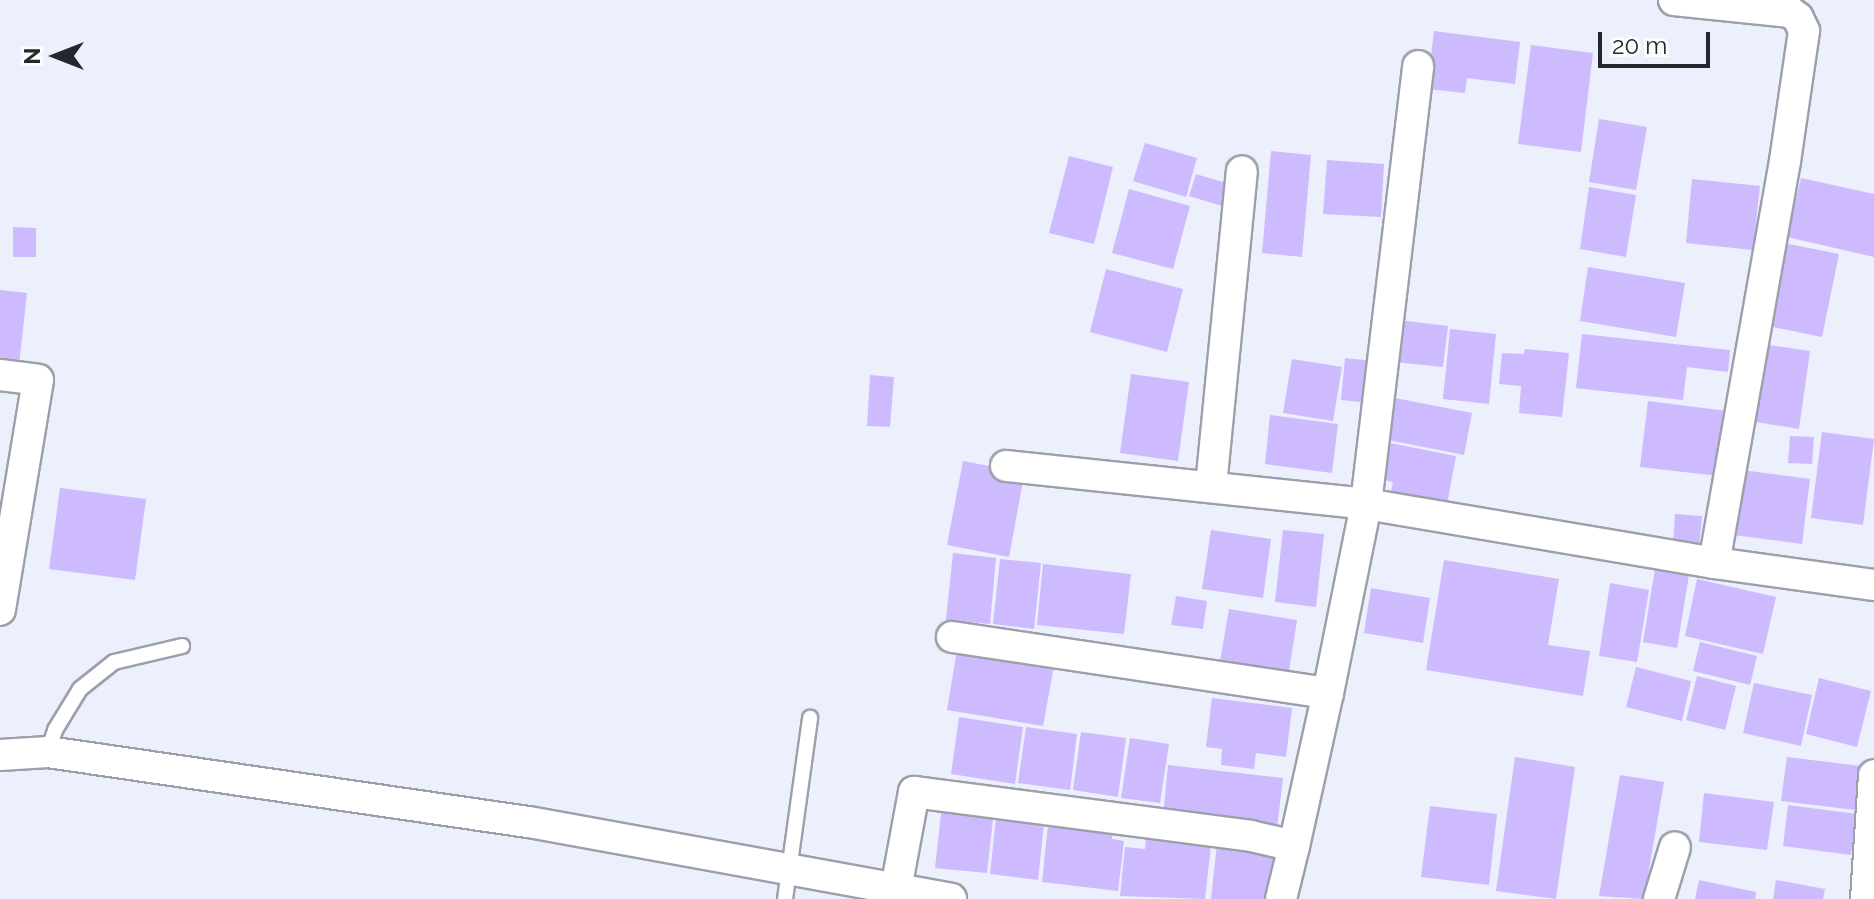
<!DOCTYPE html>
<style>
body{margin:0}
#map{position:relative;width:1874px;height:899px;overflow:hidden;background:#ebf0fc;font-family:Raleway,sans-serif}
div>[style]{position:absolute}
.building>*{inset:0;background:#cebafe}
.roads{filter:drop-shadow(2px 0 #9ca0ab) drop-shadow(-2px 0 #9ca0ab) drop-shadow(0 2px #9ca0ab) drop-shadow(0 -2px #9ca0ab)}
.lane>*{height:14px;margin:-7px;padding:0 7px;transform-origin:7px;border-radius:7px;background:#fff}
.street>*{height:30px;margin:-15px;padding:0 15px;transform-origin:15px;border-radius:15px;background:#fff}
span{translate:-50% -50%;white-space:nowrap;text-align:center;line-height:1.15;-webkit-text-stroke:7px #fdfdfd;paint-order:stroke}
.north{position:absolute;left:16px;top:16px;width:80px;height:80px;-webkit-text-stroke:6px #fdfdfd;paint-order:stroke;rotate:270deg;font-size:22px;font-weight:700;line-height:32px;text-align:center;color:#25272c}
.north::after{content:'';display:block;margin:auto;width:28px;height:36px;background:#25272c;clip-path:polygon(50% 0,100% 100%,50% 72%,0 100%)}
.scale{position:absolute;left:1598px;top:32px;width:112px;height:36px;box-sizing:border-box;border:4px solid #25272c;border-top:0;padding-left:10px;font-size:24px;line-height:28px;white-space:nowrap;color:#25272c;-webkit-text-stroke:6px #fdfdfd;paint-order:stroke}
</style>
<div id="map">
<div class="building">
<i style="clip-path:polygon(1434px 31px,1520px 42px,1515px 84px,1467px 78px,1465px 93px,1427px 89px)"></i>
<i style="clip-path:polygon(1531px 45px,1593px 53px,1581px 152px,1518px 144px)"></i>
<i style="clip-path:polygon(1599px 119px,1647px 127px,1636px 190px,1589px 182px)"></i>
<i style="clip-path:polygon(1145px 143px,1197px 158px,1186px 197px,1133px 181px)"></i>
<i style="clip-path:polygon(1271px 151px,1311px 155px,1302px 257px,1262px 253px)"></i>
<i style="clip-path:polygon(1069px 156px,1113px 167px,1094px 244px,1049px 233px)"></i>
<i style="clip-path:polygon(1327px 160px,1384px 164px,1381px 217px,1323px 214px)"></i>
<i style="clip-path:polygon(1196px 174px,1239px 187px,1232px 209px,1189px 196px)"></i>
<i style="clip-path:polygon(1801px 178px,1874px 194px,1874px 257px,1787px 237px)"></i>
<i style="clip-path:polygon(1692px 179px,1760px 186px,1753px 250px,1686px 243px)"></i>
<i style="clip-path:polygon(1589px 187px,1636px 195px,1626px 257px,1580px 249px)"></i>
<i style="clip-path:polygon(1129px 189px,1190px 206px,1173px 269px,1112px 253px)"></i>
<i style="clip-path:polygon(13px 227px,36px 228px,36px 257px,13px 257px)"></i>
<i style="clip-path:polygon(1779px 242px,1839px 254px,1822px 337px,1763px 325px)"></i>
<i style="clip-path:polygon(1588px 267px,1685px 283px,1676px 337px,1580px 321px)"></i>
<i style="clip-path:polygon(1106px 269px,1183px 289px,1167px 352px,1090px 332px)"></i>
<i style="clip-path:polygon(0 290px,27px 293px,19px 365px,0 363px)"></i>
<i style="clip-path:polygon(1399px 320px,1448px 326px,1443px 367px,1394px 362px)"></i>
<i style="clip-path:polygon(1450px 329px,1496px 334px,1489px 404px,1443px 399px)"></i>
<i style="clip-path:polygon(1582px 334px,1730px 350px,1728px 372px,1687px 367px,1683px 400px,1576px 388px)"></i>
<i style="clip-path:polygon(1755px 343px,1810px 351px,1799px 429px,1744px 420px)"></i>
<i style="clip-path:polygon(1525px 349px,1569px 353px,1562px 417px,1519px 413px,1521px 386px,1499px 384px,1502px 353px,1524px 354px)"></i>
<i style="clip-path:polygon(1345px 358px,1373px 361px,1370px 403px,1341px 400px)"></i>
<i style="clip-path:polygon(1292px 359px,1342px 367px,1333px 421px,1283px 413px)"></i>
<i style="clip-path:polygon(1131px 374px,1189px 382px,1178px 461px,1120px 453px)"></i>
<i style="clip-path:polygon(870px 375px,894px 377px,890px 427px,867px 426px)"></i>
<i style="clip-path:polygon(1395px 398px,1472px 413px,1464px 455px,1388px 440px)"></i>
<i style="clip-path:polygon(1648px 401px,1727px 411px,1719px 476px,1640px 467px)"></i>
<i style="clip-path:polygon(1270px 415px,1338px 424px,1332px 473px,1265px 464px)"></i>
<i style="clip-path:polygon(1822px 432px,1874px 439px,1863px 525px,1811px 518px)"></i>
<i style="clip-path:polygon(1790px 436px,1814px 437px,1812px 464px,1788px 463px)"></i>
<i style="clip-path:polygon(1380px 441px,1456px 456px,1446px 510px,1389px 500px,1393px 482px,1373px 478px)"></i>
<i style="clip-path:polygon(963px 461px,1005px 469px,1023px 481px,1009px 557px,947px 545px)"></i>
<i style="clip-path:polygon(1734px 469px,1810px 479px,1802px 544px,1726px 534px)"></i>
<i style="clip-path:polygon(60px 488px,146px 499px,135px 580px,49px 569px)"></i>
<i style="clip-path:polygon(1675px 514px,1702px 516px,1699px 548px,1673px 546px)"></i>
<i style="clip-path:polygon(1211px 530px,1271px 539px,1263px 598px,1202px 589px)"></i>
<i style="clip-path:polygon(1283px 530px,1324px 534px,1316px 607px,1275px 602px)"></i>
<i style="clip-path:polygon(953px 553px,996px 558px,990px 624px,946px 620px)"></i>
<i style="clip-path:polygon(1000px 559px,1041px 563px,1034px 629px,993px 624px)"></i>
<i style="clip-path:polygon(1444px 560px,1559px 579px,1548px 645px,1590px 651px,1583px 696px,1426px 670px)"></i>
<i style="clip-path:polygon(1043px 564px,1131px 574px,1124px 634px,1037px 625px)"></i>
<i style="clip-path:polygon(1655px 569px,1689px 575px,1677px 648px,1643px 642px)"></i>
<i style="clip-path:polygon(1697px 579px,1776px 597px,1763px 654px,1685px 636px)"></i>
<i style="clip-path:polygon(1610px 583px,1649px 590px,1637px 662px,1599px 656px)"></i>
<i style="clip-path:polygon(1371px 588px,1430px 598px,1423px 643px,1364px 633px)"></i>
<i style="clip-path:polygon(1176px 596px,1207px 601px,1203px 629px,1171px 625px)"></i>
<i style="clip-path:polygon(1229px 609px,1297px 620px,1287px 684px,1218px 673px)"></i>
<i style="clip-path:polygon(1700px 642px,1757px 656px,1750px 685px,1693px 671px)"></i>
<i style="clip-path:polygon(957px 650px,1054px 666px,1043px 726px,947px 710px)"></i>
<i style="clip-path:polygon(1636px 667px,1691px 681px,1682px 721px,1626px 707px)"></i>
<i style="clip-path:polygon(1697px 676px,1736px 686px,1725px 730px,1686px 720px)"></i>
<i style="clip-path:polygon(1819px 678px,1871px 691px,1857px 747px,1806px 734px)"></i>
<i style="clip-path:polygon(1754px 683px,1812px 695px,1801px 746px,1743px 733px)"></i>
<i style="clip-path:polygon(1212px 698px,1292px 708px,1286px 757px,1256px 753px,1254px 769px,1221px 765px,1222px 749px,1206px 747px)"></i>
<i style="clip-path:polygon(959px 717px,1023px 727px,1015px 784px,951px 774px)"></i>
<i style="clip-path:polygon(1026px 727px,1077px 734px,1070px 790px,1018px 783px)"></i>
<i style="clip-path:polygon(1081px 732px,1126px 738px,1118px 797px,1073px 790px)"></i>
<i style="clip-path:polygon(1130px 738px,1169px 744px,1160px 803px,1121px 798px)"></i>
<i style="clip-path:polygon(1515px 757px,1575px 767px,1556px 899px,1496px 891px)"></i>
<i style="clip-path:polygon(1787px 757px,1861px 766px,1855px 810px,1781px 801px)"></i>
<i style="clip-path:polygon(1168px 765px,1283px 778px,1277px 828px,1163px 816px)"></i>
<i style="clip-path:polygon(1620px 775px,1664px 782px,1644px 899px,1599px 896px)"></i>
<i style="clip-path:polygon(1704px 793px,1774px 802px,1767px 850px,1699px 842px)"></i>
<i style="clip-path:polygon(942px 804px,994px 810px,987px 873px,935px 868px)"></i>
<i style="clip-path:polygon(1788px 805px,1857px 814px,1851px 855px,1783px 846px)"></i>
<i style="clip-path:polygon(1430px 806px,1497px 814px,1489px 885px,1421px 877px)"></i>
<i style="clip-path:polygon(997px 808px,1045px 814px,1038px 880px,990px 874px)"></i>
<i style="clip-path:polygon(1049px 816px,1114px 823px,1112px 839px,1124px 841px,1118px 891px,1042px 882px)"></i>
<i style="clip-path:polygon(1147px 829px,1212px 836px,1205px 899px,1120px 896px,1125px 847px,1145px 849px)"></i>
<i style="clip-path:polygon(1217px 844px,1278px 850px,1273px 899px,1211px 899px)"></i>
<i style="clip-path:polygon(1699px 880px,1756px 892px,1755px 899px,1695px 899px)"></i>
<i style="clip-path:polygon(1776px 880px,1825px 889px,1823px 899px,1773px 899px)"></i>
</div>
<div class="roads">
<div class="lane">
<i style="left:48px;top:752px;width:23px;rotate:-72deg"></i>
<i style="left:55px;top:730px;width:48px;rotate:-58.6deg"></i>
<i style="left:80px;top:689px;width:43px;rotate:-38.5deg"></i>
<i style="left:114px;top:662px;width:70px;rotate:-13.2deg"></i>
<i style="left:785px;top:899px;width:183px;rotate:-82.1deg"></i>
</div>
<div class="street">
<i style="left:1674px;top:0;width:117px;rotate:5.9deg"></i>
<i style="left:1790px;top:12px;width:10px;rotate:37deg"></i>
<i style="left:1798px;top:18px;width:14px;rotate:65deg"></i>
<i style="left:1804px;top:31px;width:131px;rotate:98.3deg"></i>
<i style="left:1785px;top:161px;width:408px;rotate:100deg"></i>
<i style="left:0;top:375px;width:38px;rotate:7deg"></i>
<i style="left:38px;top:380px;width:233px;rotate:99.4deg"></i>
<i style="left:1006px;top:466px;width:362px;rotate:6deg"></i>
<i style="left:1366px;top:504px;width:353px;rotate:9.6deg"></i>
<i style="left:1714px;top:563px;width:162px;rotate:7.8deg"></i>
<i style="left:1211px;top:486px;width:316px;rotate:-84.4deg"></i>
<i style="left:952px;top:637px;width:380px;rotate:8.5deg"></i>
<i style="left:1328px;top:693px;width:193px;rotate:-78.6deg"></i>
<i style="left:1366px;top:504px;width:441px;rotate:-83.2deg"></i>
<i style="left:0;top:755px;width:48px;rotate:-3.6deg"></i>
<i style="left:48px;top:752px;width:486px;rotate:8.3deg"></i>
<i style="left:529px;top:822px;width:429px;rotate:10.3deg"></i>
<i style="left:1294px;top:846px;width:157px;rotate:-77.5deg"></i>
<i style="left:896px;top:889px;width:99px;rotate:-79.5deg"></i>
<i style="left:914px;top:792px;width:340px;rotate:7.4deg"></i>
<i style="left:1251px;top:836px;width:44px;rotate:13.1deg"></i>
<i style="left:1294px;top:846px;width:55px;rotate:103.8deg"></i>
<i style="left:1659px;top:899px;width:54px;rotate:-72.9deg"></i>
<i style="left:1866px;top:899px;width:124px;rotate:-86.3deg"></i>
</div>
</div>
<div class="north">N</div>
<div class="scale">20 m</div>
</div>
